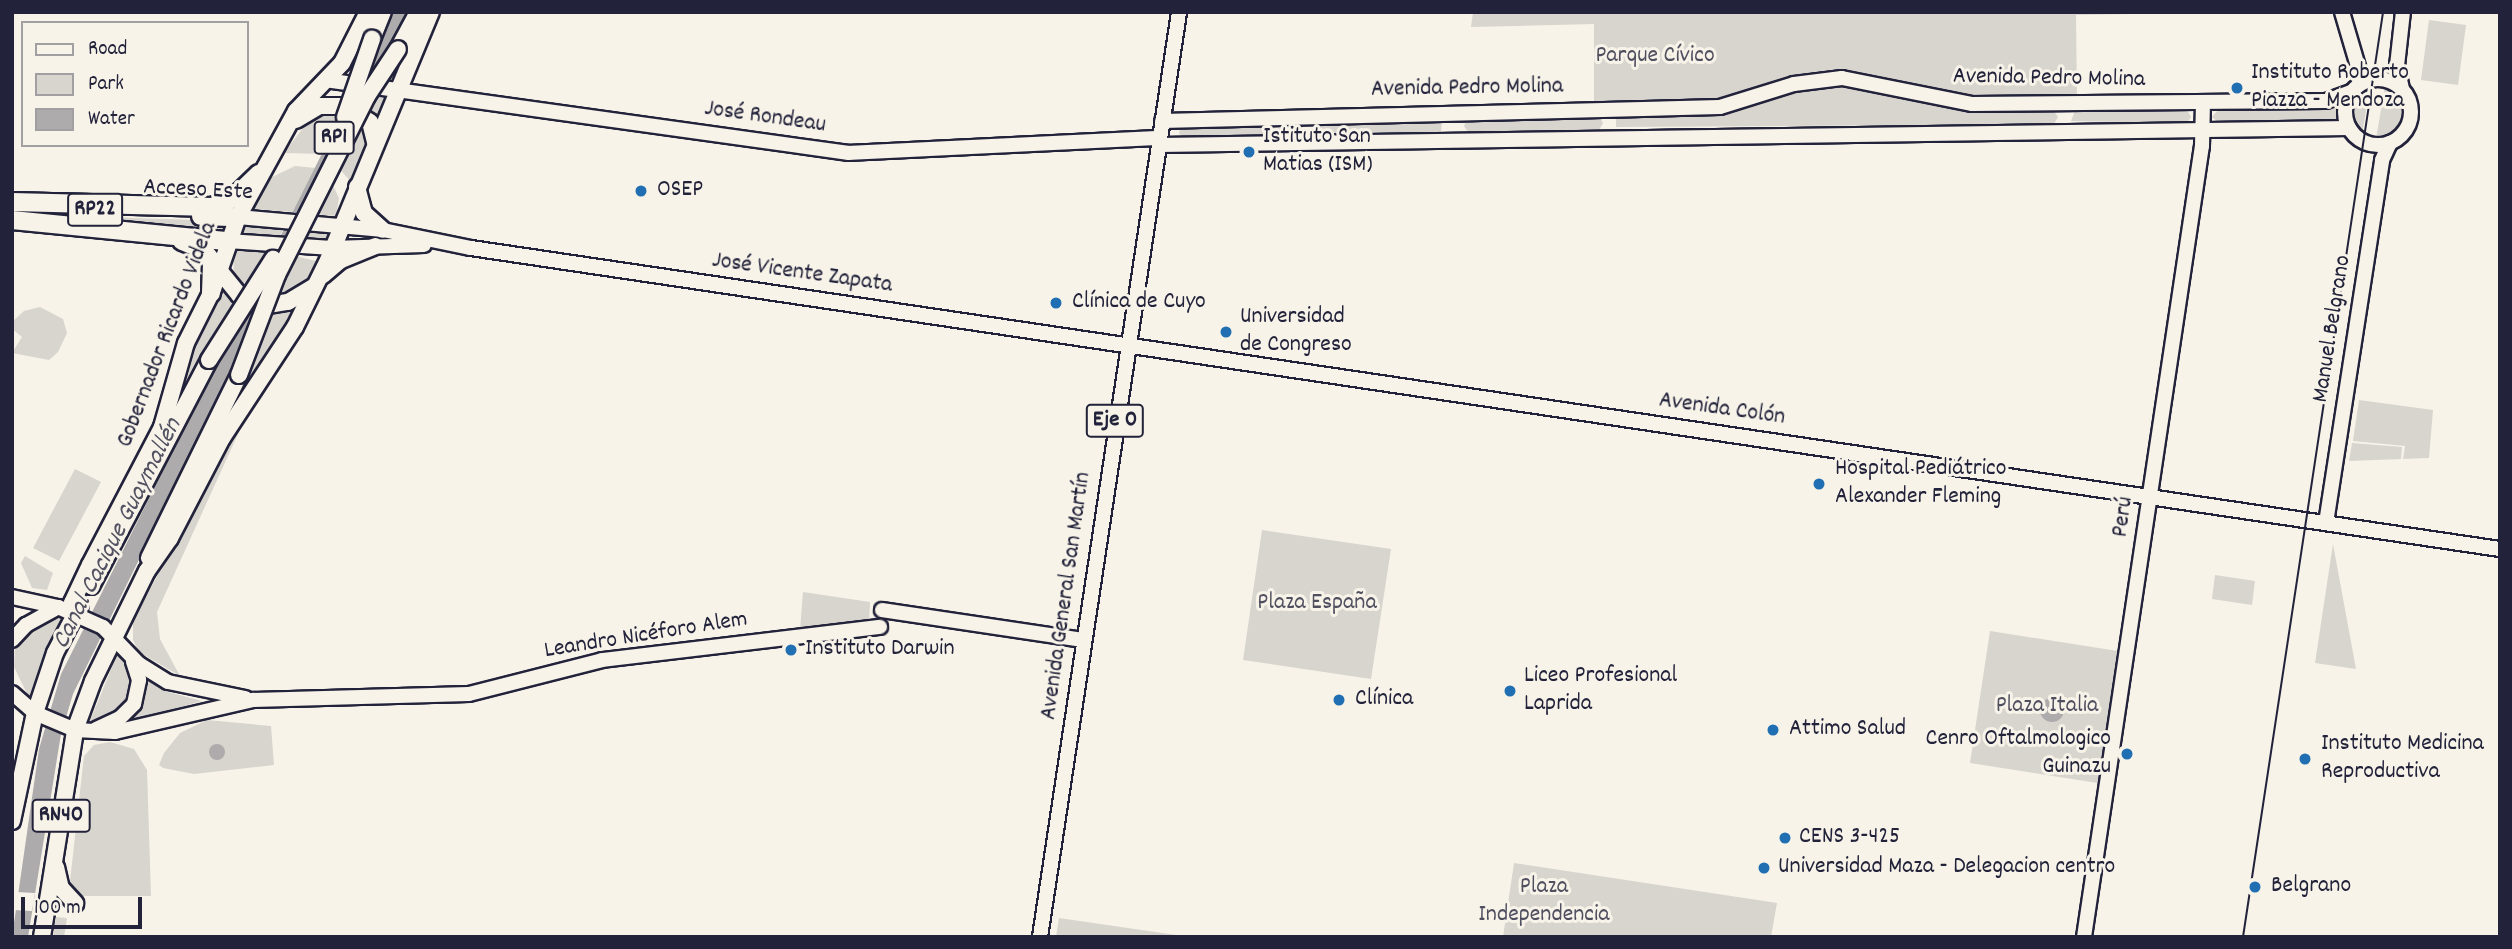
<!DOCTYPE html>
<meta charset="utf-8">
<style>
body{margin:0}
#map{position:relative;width:2512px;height:949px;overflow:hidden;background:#f7f3e8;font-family:Dekko,sans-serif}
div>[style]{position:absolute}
.green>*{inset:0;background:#d8d5cf}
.water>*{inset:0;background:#aeabad}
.round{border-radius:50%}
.pier>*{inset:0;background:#f7f3e8}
.roads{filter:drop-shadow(2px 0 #22223b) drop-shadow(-2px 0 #22223b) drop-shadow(0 2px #22223b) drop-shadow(0 -2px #22223b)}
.secondary>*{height:14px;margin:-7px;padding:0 7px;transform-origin:7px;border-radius:7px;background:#f7f3e8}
.secondary>.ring{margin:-7px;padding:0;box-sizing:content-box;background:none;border:14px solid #f7f3e8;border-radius:50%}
.primary>*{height:14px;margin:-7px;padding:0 7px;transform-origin:7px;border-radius:7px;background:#f7f3e8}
.trunk>*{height:16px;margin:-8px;padding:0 8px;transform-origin:8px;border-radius:8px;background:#f7f3e8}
.motorway>*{height:18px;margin:-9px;padding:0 9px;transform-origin:9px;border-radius:9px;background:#f7f3e8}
.tram>*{height:2px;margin:-1px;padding:0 1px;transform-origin:1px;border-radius:1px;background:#22223b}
.bridges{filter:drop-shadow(2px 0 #22223b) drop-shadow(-2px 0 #22223b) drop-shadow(0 2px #22223b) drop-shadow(0 -2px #22223b)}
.trunk-bridge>*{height:16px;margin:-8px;padding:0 8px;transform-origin:8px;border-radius:8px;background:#f7f3e8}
.dots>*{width:19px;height:19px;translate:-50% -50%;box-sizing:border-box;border:4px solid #f7f3e8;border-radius:50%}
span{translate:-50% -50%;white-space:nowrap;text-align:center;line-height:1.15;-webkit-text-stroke:6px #f7f3e8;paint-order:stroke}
.shield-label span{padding:2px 5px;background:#f7f3e8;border:2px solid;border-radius:5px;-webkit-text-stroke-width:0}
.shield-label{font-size:23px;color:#22223b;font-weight:700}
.park-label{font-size:24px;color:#504f60}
.poi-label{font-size:24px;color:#22223b}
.left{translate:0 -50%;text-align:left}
.right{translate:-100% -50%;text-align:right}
.street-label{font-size:24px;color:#22223b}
.water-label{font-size:26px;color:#535263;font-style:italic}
.frame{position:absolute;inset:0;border:14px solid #22223b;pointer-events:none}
.legend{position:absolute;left:21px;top:21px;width:228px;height:126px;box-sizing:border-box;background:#f7f3e8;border:2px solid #a29fa3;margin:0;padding:9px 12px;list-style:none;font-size:21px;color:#22223b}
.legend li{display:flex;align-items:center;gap:14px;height:35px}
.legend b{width:35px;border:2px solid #a29fa3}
.scale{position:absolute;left:21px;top:897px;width:121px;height:32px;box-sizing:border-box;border:4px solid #22223b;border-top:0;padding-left:9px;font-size:21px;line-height:24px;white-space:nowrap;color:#22223b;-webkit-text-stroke:5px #f7f3e8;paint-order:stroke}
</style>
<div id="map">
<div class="green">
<i style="clip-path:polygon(1473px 12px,2193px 12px,2193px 13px,2076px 15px,2077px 98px,1969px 96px,1834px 69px,1787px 76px,1717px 99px,1594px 102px,1594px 24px,1471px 27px)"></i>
<i style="clip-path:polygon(2429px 20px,2466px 25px,2458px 85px,2421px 80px)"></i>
<i style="clip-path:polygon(1838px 86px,1960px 109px,2054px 111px,2058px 117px,2054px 124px,1616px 127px,1616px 118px,1622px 116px,1725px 114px,1785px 93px)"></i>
<i style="clip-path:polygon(2370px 86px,2362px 135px,2352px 122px,2350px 110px,2356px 95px)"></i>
<i style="clip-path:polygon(2385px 86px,2401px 99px,2404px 118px,2393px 134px,2376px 139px)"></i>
<i style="clip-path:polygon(371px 92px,387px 95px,379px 119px,364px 107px)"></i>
<i style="clip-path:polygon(2339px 108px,2339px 121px,2218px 122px,2212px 117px,2218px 110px)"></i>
<i style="clip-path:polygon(2187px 110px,2191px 117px,2187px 123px,2071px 121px,2075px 111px)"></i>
<i style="clip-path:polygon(344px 111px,323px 154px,284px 153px,310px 119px,320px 112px)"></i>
<i style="clip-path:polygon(1599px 116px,1603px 123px,1599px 130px,1468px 132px,1464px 126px,1467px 119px)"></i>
<i style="clip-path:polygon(359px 120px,365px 125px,368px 145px,352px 183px,336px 165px)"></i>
<i style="clip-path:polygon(1442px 120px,1441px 132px,1324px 134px,1320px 127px,1322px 122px)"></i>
<i style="clip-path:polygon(1303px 124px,1301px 135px,1182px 137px,1179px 133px,1181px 127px)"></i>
<i style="clip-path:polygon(295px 166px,316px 168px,293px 212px,253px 209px,268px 179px)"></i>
<i style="clip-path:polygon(330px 179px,339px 198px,336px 216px,312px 214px)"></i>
<i style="clip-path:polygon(12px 210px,133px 218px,228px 221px,223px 233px)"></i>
<i style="clip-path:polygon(245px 223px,285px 226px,279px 238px,239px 235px)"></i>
<i style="clip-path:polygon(305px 228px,331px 230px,327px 241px,299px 239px)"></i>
<i style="clip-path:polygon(233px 250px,272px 253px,250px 295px,234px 278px)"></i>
<i style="clip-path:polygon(291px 255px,320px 262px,301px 286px,275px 299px)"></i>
<i style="clip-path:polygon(224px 287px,241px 304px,168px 430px,193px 349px)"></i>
<i style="clip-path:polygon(301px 302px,286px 332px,219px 430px,259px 350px,272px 313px)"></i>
<i style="clip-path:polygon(40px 307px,63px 319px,67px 333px,58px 352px,49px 360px,12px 353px,22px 337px,12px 329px,12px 322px,24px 311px)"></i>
<i style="clip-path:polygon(2359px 400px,2433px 410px,2429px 458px,2403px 459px,2405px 446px,2353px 441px)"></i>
<i style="clip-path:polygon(248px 412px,157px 612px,160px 639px,180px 676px,139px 652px,133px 640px,133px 622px,233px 432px)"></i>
<i style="clip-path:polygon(2352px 443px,2402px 447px,2401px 459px,2349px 461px)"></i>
<i style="clip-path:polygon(75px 469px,101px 482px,59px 561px,33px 548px)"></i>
<i style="clip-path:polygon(1262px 530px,1391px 549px,1371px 679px,1243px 660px)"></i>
<i style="clip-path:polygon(2333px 544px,2356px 669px,2315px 663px)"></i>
<i style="clip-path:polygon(25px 556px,53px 573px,47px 590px,32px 588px,21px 563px)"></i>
<i style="clip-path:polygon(2215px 575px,2255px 581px,2252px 605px,2212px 599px)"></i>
<i style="clip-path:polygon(803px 592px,870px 602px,869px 623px,800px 630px)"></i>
<i style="clip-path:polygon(64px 617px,43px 663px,30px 700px,14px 667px,15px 648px,23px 635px,44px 621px)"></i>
<i style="clip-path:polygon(1990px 631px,2124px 652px,2104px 784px,1970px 763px)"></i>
<i style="clip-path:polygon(119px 650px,134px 673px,132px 695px,119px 713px,90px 721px)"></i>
<i style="clip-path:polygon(147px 680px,168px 692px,202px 701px,121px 724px,142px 704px)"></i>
<i style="clip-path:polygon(207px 720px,271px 726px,274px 765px,194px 774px,163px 768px,159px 765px,164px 753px,180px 733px)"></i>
<i style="clip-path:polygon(110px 742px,134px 749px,147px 770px,151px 896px,80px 896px,69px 890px,84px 756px,94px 745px)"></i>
<i style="clip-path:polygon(1514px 863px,1777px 903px,1771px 937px,1503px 937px)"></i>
<i style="clip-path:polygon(56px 917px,67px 918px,64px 937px,53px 937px)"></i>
<i style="clip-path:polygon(1059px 918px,1183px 936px,1183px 937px,1056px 937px)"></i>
</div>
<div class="water">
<i style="clip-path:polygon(393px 12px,408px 12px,73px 694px,61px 734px,28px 937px,12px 937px,39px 749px,61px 674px)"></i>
<i class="round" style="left:2040px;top:698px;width:24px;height:24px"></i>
<i class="round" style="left:209px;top:744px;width:16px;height:16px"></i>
</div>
<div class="pier">
<i style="clip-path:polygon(16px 892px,35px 893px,32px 911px,13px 910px)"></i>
</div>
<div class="roads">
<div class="secondary">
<i style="left:2342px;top:12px;width:64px;rotate:73.6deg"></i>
<i style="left:2360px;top:73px;width:12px;rotate:95deg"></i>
<i class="ring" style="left:2345px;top:79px;width:52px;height:52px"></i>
<i style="left:325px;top:80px;width:529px;rotate:7.93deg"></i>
<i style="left:849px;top:153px;width:311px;rotate:-2.8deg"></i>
<i style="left:2402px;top:89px;width:24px;rotate:-102deg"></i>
<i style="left:2397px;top:66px;width:54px;rotate:-83.7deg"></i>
<i style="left:1162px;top:121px;width:558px;rotate:-1.44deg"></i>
<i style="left:1720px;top:107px;width:77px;rotate:-17.3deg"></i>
<i style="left:1794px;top:84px;width:48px;rotate:-7.1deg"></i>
<i style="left:1842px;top:78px;width:133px;rotate:11.3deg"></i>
<i style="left:1972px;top:104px;width:354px;rotate:-0.5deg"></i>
<i style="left:2326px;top:101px;width:27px;rotate:-20deg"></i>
<i style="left:1159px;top:145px;width:1190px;rotate:-0.82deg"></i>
<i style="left:238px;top:217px;width:146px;rotate:5.1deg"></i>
<i style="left:383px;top:230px;width:90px;rotate:11.6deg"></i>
<i style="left:471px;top:248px;width:2051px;rotate:8.44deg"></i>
<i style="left:228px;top:241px;width:104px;rotate:3.9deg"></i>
<i style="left:332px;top:248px;width:92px;rotate:-1.9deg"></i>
<i style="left:2326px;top:523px;width:367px;rotate:-81.2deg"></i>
<i style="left:2382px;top:160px;width:19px;rotate:-65deg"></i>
<i style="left:12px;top:597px;width:47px;rotate:12.3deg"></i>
<i style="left:58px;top:607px;width:49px;rotate:24deg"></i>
<i style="left:103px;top:627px;width:52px;rotate:45.8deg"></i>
<i style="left:139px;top:664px;width:34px;rotate:32deg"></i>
<i style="left:168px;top:682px;width:79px;rotate:11.7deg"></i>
<i style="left:882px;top:610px;width:203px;rotate:8.5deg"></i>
<i style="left:12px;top:640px;width:21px;rotate:-47deg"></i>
<i style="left:26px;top:625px;width:37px;rotate:-29deg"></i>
<i style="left:12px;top:693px;width:30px;rotate:41deg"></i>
<i style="left:35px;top:713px;width:43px;rotate:23deg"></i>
<i style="left:75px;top:730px;width:40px;rotate:2.9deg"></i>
<i style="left:115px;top:732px;width:142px;rotate:-13.1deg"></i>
<i style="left:253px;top:700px;width:216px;rotate:-1.6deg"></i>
<i style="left:469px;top:694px;width:137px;rotate:-14.3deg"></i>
<i style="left:602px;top:660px;width:280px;rotate:-6.8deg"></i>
<i style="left:96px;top:729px;width:26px;rotate:-25deg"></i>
<i style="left:120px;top:718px;width:20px;rotate:-45deg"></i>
<i style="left:134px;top:704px;width:25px;rotate:-78deg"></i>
<i style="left:139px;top:680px;width:20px;rotate:-108deg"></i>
<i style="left:2084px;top:937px;width:800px;rotate:-81.52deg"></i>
<i style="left:2202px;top:146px;width:43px;rotate:-88.7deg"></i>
</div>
<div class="primary">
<i style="left:1040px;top:937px;width:935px;rotate:-81.45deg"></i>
</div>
<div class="trunk">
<i style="left:372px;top:39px;width:29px;rotate:-68deg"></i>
<i style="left:398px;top:49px;width:42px;rotate:-61.6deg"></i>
<i style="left:296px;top:120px;width:27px;rotate:-31deg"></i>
<i style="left:319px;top:106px;width:27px"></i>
<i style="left:346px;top:106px;width:29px;rotate:34deg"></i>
<i style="left:370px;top:122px;width:21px;rotate:76deg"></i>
<i style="left:357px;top:187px;width:27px;rotate:75deg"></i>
<i style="left:364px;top:213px;width:25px;rotate:42deg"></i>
<i style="left:219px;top:270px;width:32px;rotate:51deg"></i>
<i style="left:239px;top:295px;width:25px;rotate:26deg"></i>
<i style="left:262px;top:306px;width:26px;rotate:-9deg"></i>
<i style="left:288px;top:302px;width:31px;rotate:-31deg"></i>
<i style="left:323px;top:275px;width:23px;rotate:-40deg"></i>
<i style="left:341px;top:260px;width:37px;rotate:-22deg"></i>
<i style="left:149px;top:558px;width:204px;rotate:-63.8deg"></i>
<i style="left:91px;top:586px;width:255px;rotate:-62.4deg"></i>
<i style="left:73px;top:613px;width:10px;rotate:-96deg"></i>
<i style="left:72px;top:603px;width:42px;rotate:-64.7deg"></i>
<i style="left:90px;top:565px;width:156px;rotate:-62.4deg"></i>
<i style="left:162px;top:427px;width:87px;rotate:-74.1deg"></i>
<i style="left:186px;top:343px;width:60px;rotate:-63.4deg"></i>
<i style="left:213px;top:289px;width:76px;rotate:-70.9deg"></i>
<i style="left:238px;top:217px;width:121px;rotate:-61.3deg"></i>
<i style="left:296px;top:111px;width:66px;rotate:-46.2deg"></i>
<i style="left:342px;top:63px;width:57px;rotate:-63deg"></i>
<i style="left:12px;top:821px;width:110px;rotate:-78deg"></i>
<i style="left:35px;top:713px;width:63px;rotate:-71.6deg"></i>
<i style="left:55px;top:653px;width:54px;rotate:-62.5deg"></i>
<i style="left:56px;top:867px;width:22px;rotate:77deg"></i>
<i style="left:61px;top:888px;width:21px;rotate:47deg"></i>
<i style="left:42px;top:937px;width:210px;rotate:-80.9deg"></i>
<i style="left:75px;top:730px;width:52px;rotate:-69.8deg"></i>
<i style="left:93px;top:681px;width:123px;rotate:-63.9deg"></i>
<i style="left:147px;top:571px;width:40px;rotate:-55.1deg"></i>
<i style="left:170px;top:538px;width:113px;rotate:-62.5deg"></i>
<i style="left:222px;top:438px;width:133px;rotate:-56.7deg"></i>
<i style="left:295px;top:327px;width:77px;rotate:-63.8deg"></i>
<i style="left:329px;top:258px;width:266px;rotate:-67.5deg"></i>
</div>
<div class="motorway">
<i style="left:12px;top:202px;width:200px;rotate:1.4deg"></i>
<i style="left:212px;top:207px;width:24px;rotate:-22deg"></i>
<i style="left:234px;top:198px;width:35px;rotate:-44deg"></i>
<i style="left:201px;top:216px;width:37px;rotate:2deg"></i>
<i style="left:12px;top:220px;width:217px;rotate:5.6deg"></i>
<i style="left:182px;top:241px;width:22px;rotate:22deg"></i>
<i style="left:202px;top:249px;width:27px;rotate:51deg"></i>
<i style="left:211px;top:293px;width:32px;rotate:-88deg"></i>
</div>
</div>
<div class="tram">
<i style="left:2243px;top:937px;width:936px;rotate:-81.39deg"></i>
</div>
<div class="bridges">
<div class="trunk-bridge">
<i style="left:345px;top:117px;width:83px;rotate:-70.9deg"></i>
<i style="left:209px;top:360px;width:120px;rotate:-57.6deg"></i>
<i style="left:239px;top:375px;width:107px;rotate:-69.2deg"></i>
<i style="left:277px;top:275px;width:200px;rotate:-63.3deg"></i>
<i style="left:367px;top:96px;width:56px;rotate:-56.6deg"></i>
</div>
</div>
<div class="dots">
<i style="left:2237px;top:88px;background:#1f6fb2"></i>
<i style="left:1249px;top:152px;background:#1f6fb2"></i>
<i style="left:641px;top:191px;background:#1f6fb2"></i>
<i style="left:1056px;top:303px;background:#1f6fb2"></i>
<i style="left:1226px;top:332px;background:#1f6fb2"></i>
<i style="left:1819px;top:484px;background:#1f6fb2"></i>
<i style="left:791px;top:650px;background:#1f6fb2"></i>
<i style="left:1510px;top:691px;background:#1f6fb2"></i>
<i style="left:1339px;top:700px;background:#1f6fb2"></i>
<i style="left:1773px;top:730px;background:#1f6fb2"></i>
<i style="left:2127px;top:754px;background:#1f6fb2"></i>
<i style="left:2305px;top:759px;background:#1f6fb2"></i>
<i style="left:1785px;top:838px;background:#1f6fb2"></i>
<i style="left:1764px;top:868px;background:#1f6fb2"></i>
<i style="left:2255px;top:887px;background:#1f6fb2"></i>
</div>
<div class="shield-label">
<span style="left:334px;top:138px">RP1</span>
<span style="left:95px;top:210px">RP22</span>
<span style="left:1115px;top:421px">Eje 0</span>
<span style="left:61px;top:816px">RN40</span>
</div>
<div class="park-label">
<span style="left:1655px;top:57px">Parque Cívico</span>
<span style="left:1317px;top:604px">Plaza España</span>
<span style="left:2047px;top:707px">Plaza Italia</span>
<span style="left:1544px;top:902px">Plaza<br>Independencia</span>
</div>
<div class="poi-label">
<span class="left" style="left:2251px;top:88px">Instituto Roberto<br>Piazza - Mendoza</span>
<span class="left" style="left:1263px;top:152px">Istituto San<br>Matias (ISM)</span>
<span class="left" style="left:657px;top:191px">OSEP</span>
<span class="left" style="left:1072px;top:303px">Clínica de Cuyo</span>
<span class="left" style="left:1240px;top:332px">Universidad<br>de Congreso</span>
<span class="left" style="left:1835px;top:484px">Hospital Pediátrico<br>Alexander Fleming</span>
<span class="left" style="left:805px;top:650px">Instituto Darwin</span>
<span class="left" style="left:1524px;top:691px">Liceo Profesional<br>Laprida</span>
<span class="left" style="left:1355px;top:700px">Clínica</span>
<span class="left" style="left:1789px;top:730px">Attimo Salud</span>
<span class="right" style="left:2111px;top:754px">Cenro Oftalmologico<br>Guinazu</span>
<span class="left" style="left:2321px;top:759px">Instituto Medicina<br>Reproductiva</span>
<span class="left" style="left:1799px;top:838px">CENS 3-425</span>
<span class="left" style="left:1778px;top:868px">Universidad Maza - Delegacion centro</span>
<span class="left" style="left:2271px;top:887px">Belgrano</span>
</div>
<div class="street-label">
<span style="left:2049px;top:79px;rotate:1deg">Avenida Pedro Molina</span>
<span style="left:1467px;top:89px;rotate:-1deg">Avenida Pedro Molina</span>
<span style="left:765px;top:118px;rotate:8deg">José Rondeau</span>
<span style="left:198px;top:191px;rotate:3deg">Acceso Este</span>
<span style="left:802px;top:274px;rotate:8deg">José Vicente Zapata</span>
<span style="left:2333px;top:329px;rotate:-81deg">Manuel Belgrano</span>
<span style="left:168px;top:335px;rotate:-69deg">Gobernador Ricardo Videla</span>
<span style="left:1722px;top:410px;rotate:8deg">Avenida Colón</span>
<span style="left:2124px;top:517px;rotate:-82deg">Perú</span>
<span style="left:1067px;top:596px;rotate:-82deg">Avenida General San Martín</span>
<span style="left:646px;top:636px;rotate:-9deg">Leandro Nicéforo Alem</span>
</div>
<div class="water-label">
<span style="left:118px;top:534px;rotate:-63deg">Canal Cacique Guaymallén</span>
</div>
<div class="frame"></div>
<ul class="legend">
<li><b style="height:9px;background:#f7f3e8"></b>Road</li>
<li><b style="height:19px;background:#d8d5cf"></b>Park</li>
<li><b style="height:19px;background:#aeabad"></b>Water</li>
</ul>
<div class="scale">100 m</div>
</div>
